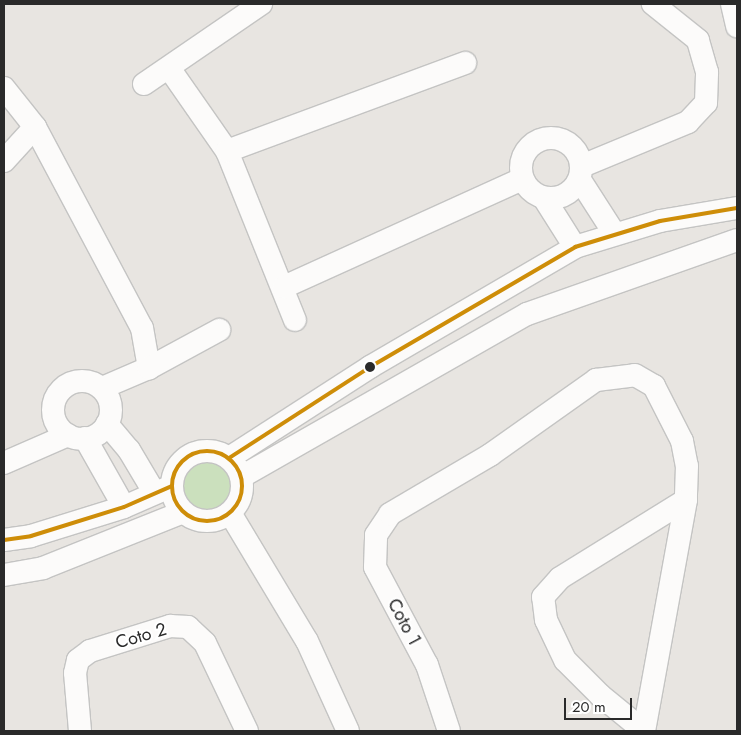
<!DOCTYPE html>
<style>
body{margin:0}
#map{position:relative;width:741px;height:735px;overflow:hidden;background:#e8e5e1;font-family:Jost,sans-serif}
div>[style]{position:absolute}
.green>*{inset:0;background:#cbe0bd}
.round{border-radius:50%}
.roads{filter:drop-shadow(1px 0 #c4c4c3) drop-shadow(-1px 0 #c4c4c3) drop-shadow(0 1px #c4c4c3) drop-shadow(0 -1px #c4c4c3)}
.minor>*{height:22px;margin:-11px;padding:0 11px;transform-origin:11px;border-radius:11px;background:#fcfbfa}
.minor>.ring{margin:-11px;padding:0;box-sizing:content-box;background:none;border:22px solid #fcfbfa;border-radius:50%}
.bus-1>*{height:4px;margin:-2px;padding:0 2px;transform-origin:2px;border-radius:2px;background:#ce8d08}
.bus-1>.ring{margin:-2px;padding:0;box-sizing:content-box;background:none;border:4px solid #ce8d08;border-radius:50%}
.dots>*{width:14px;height:14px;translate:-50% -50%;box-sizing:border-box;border:2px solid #fff;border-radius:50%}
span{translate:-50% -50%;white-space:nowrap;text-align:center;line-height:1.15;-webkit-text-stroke:4px #fff;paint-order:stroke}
.street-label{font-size:18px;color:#2a2a2a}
.frame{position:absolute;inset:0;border:5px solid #2a2a2a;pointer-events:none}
.scale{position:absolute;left:564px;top:698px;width:68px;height:22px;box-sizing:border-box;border:2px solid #2a2a2a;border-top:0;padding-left:6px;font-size:15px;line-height:18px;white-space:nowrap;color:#2a2a2a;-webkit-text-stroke:4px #fff;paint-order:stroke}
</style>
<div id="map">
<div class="green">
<i class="round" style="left:172px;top:451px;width:70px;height:70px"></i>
</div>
<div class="roads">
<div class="minor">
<i style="left:732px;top:4px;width:23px;rotate:77deg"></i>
<i style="left:169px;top:68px;width:101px;rotate:55.1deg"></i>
<i style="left:227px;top:151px;width:182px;rotate:68.1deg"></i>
<i style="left:144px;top:84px;width:142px;rotate:-34.4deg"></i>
<i style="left:4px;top:88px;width:50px;rotate:51.5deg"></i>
<i style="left:35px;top:127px;width:228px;rotate:62deg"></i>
<i style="left:142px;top:328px;width:41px;rotate:80.1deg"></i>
<i class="ring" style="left:521px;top:138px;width:38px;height:38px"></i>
<i style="left:227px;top:151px;width:254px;rotate:-20.3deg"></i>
<i style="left:4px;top:161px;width:46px;rotate:-47.6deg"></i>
<i style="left:582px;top:166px;width:115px;rotate:-22.5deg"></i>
<i style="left:688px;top:122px;width:26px;rotate:-47deg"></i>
<i style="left:706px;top:103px;width:31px;rotate:-88deg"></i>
<i style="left:707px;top:72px;width:33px;rotate:-106deg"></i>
<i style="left:698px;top:40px;width:58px;rotate:-141.3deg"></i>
<i style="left:580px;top:180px;width:63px;rotate:57.3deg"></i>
<i style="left:544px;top:198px;width:58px;rotate:57.7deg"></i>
<i style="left:284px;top:287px;width:261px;rotate:-24.4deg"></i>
<i class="ring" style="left:53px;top:381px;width:36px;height:36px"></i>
<i style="left:102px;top:388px;width:51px;rotate:-23.1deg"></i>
<i style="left:149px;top:368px;width:80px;rotate:-28.5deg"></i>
<i style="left:107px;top:424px;width:34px;rotate:50deg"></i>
<i style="left:129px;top:450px;width:49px;rotate:59.2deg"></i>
<i style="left:85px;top:438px;width:79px;rotate:60.5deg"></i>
<i class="ring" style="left:172px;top:451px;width:48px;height:48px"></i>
<i style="left:229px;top:458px;width:168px;rotate:-32.8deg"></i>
<i style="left:370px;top:367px;width:238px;rotate:-30.3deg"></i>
<i style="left:575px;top:247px;width:89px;rotate:-17deg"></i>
<i style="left:660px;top:221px;width:78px;rotate:-9.6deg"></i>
<i style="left:4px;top:463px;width:70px;rotate:-23.6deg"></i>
<i style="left:241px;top:477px;width:329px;rotate:-29.7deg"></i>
<i style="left:527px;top:314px;width:223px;rotate:-19.4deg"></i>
<i style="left:230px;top:513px;width:149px;rotate:59deg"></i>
<i style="left:307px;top:641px;width:99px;rotate:65.5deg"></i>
<i style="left:4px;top:540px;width:27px;rotate:-8deg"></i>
<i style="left:31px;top:536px;width:97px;rotate:-17.3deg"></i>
<i style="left:124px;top:507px;width:52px;rotate:-23.6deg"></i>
<i style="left:4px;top:575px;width:40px;rotate:-10deg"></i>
<i style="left:43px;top:568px;width:151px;rotate:-21.8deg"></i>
<i style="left:80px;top:731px;width:58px;rotate:-94.9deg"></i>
<i style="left:75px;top:673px;width:13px;rotate:-77deg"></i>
<i style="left:78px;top:660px;width:15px;rotate:-37deg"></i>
<i style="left:90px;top:651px;width:84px;rotate:-17.4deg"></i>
<i style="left:170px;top:626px;width:18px;rotate:3deg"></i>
<i style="left:188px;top:627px;width:23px;rotate:43deg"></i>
<i style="left:205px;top:643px;width:98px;rotate:64.5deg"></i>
<i style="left:449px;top:731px;width:70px;rotate:-108.4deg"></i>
<i style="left:427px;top:665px;width:111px;rotate:-118deg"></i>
<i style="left:375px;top:567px;width:32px;rotate:-88deg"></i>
<i style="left:376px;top:535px;width:25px;rotate:-56deg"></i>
<i style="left:390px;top:514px;width:116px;rotate:-30.5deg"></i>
<i style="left:490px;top:455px;width:130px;rotate:-35.3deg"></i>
<i style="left:596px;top:380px;width:39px;rotate:-7deg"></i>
<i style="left:635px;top:375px;width:22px;rotate:30deg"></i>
<i style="left:654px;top:386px;width:62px;rotate:63deg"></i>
<i style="left:682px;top:441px;width:25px;rotate:79deg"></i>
<i style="left:687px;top:466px;width:34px;rotate:92deg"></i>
<i style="left:686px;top:500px;width:235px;rotate:100.3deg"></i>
<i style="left:644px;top:731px;width:57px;rotate:-140.7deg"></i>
<i style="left:600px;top:695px;width:49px;rotate:-135deg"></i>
<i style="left:565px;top:660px;width:44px;rotate:-115.4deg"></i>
<i style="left:546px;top:620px;width:23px;rotate:-97deg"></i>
<i style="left:543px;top:597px;width:25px;rotate:-48deg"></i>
<i style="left:560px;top:578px;width:148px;rotate:-31.8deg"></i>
</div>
</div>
<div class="bus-1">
<i class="ring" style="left:172px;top:451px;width:66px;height:66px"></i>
<i style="left:229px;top:458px;width:168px;rotate:-32.8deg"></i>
<i style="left:370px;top:367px;width:238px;rotate:-30.3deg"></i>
<i style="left:575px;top:247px;width:89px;rotate:-17deg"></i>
<i style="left:660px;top:221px;width:78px;rotate:-9.6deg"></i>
<i style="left:4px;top:540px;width:27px;rotate:-8deg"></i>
<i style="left:31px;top:536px;width:97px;rotate:-17.3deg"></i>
<i style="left:124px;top:507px;width:52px;rotate:-23.6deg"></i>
</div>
<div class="dots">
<i style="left:370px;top:367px;background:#2a2a2a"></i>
</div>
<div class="street-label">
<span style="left:404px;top:622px;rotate:62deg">Coto 1</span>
<span style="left:141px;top:636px;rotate:-16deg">Coto 2</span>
</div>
<div class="frame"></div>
<div class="scale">20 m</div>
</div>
